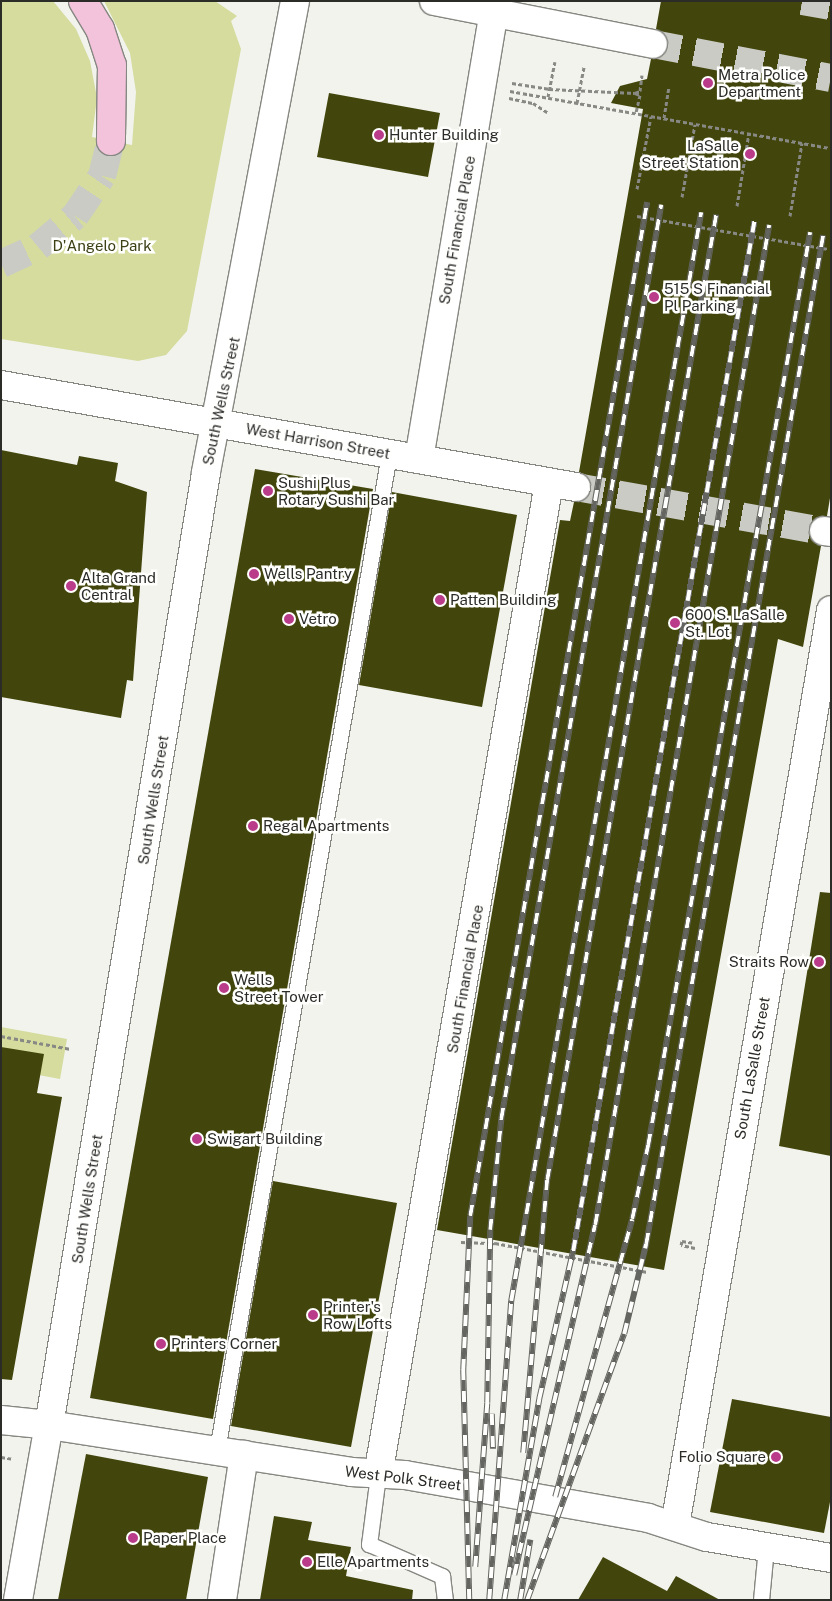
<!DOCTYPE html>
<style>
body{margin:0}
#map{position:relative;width:832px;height:1601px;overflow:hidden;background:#f2f3ec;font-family:"Public Sans",sans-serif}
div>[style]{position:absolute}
.green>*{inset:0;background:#d5dc9e}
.building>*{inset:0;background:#42460d}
.secondary-tunnel>*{height:28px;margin-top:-14px;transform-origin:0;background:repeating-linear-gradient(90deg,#cacbc5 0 28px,transparent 0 42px)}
.motorway-tunnel>*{height:28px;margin-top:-14px;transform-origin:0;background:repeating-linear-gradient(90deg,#cacbc5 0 28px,transparent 0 42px)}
.path>*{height:3px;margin-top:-1.5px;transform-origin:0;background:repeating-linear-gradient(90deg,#888884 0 4px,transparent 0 6.5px)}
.roads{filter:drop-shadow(1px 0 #868781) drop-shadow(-1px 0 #868781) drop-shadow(0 1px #868781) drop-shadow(0 -1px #868781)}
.service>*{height:15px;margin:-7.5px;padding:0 7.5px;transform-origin:7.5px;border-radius:7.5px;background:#fff}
.minor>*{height:28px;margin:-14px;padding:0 14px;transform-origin:14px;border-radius:14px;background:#fff}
.tertiary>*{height:28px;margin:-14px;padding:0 14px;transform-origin:14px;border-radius:14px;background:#fff}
.secondary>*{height:28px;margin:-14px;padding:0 14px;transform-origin:14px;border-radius:14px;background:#fff}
.motorway>*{height:28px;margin:-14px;padding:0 14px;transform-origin:14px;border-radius:14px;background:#f2c3db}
.rail>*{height:5.5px;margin-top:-2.75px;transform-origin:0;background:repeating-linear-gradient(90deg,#fffffe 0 11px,#646560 0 22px);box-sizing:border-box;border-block:1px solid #646560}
.dots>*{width:14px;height:14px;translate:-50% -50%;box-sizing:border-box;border:2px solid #fffffe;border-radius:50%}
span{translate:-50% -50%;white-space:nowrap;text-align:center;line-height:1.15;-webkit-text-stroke:5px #fffffe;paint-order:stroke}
.poi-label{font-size:15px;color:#2b2b28}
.left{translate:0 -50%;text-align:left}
.right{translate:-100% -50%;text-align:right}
.street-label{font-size:15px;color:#2b2b28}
.park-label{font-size:15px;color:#3d4015}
.frame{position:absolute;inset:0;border:2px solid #2b2b28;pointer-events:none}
</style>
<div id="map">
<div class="green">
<i style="clip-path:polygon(1px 1px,53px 1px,76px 29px,90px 61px,97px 98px,92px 137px,132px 145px,136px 92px,130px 53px,104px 1px,215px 1px,237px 16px,231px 21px,241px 49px,187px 331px,166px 355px,138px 361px,1px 339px)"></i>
<i style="clip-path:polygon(1px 1027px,67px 1039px,60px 1079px,1px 1068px)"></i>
</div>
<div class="building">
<i style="clip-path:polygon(661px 1px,831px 1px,831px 492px,827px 516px,818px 517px,809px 528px,810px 537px,821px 546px,803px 647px,778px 639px,664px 1270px,437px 1230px,560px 520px,570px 521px,574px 502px,588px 497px,591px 489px,586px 475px,579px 472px,643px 109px,611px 103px,620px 86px,647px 79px,651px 59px,665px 54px,668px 38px,656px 29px)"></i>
<i style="clip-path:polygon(329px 93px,440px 113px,428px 177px,317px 157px)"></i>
<i style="clip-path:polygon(1px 450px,77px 465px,79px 456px,118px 463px,115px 481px,147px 492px,133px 681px,127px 680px,121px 718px,1px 697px)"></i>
<i style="clip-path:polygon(255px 469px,373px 489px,213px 1419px,90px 1398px)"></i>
<i style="clip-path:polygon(392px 492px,517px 515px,482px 707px,359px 685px)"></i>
<i style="clip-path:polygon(820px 892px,831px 893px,831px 1156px,779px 1146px)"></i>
<i style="clip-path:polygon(1px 1047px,44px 1054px,37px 1093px,62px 1097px,12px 1380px,1px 1379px)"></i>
<i style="clip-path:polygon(273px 1181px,397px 1203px,351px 1447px,231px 1426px)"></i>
<i style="clip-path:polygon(732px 1399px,831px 1417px,831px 1497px,824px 1533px,710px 1512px)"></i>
<i style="clip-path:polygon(86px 1454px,208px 1477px,186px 1600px,58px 1600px)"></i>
<i style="clip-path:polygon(274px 1516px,312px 1522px,308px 1540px,351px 1547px,346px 1576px,413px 1590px,412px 1600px,260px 1600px)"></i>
<i style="clip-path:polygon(603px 1557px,667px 1591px,676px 1576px,720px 1600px,578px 1600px)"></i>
</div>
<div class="secondary-tunnel">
<i style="left:802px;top:1px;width:29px;rotate:10deg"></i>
<i style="left:653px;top:44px;width:181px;rotate:10.8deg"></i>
<i style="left:576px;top:487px;width:252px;rotate:10.1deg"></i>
</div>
<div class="motorway-tunnel">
<i style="left:1px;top:264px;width:41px;rotate:-24.7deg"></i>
<i style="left:38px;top:247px;width:48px;rotate:-40deg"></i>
<i style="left:75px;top:216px;width:48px;rotate:-56deg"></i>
<i style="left:102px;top:176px;width:36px;rotate:-76deg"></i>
</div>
<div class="path">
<i style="left:512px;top:83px;width:37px;rotate:9deg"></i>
<i style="left:549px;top:89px;width:86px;rotate:2.7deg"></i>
<i style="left:635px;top:93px;width:5px;rotate:-22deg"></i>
<i style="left:640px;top:91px;width:16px;rotate:-83deg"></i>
<i style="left:510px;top:91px;width:326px;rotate:10.1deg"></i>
<i style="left:635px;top:93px;width:5px;rotate:22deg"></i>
<i style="left:640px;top:95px;width:18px;rotate:103deg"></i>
<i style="left:548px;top:97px;width:36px;rotate:-79deg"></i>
<i style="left:509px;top:98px;width:25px;rotate:12deg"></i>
<i style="left:533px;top:103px;width:17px;rotate:33deg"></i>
<i style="left:577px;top:103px;width:37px;rotate:-79deg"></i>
<i style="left:664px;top:118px;width:31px;rotate:-81deg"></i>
<i style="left:637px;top:189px;width:74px;rotate:-79.1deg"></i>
<i style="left:682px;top:197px;width:74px;rotate:-79.9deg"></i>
<i style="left:737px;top:206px;width:74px;rotate:-80.7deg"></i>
<i style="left:637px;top:216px;width:194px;rotate:9.8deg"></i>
<i style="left:790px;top:216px;width:74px;rotate:-80.7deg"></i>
<i style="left:1px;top:1036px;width:71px;rotate:10.5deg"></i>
<i style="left:461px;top:1242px;width:34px;rotate:2deg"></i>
<i style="left:495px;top:1243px;width:155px;rotate:10.8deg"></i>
<i style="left:695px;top:1248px;width:14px;rotate:-168deg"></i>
<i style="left:681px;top:1245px;width:4px;rotate:-76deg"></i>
<i style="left:682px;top:1241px;width:13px;rotate:9deg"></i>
<i style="left:1px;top:1457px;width:12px;rotate:9deg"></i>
</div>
<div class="roads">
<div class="service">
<i style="left:217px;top:1450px;width:1011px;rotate:-80.2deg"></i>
<i style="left:378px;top:1475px;width:70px;rotate:97.4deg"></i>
<i style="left:369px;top:1544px;width:80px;rotate:23.7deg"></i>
<i style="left:442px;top:1576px;width:24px;rotate:83deg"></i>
<i style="left:761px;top:1600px;width:53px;rotate:-84.6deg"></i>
</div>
<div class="minor">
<i style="left:1px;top:1420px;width:48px;rotate:5.9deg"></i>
<i style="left:378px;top:1475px;width:1007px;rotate:-80.22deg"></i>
<i style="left:675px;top:1526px;width:929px;rotate:-80.33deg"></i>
<i style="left:222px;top:1600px;width:147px;rotate:-81.4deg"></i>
</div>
<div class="tertiary">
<i style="left:419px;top:459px;width:464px;rotate:-80.5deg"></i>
<i style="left:18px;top:1600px;width:178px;rotate:-80deg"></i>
</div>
<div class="secondary">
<i style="left:295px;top:1px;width:480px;rotate:100.7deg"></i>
<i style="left:206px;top:473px;width:965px;rotate:99.36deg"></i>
<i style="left:49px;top:1425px;width:306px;rotate:8.8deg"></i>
<i style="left:351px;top:1472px;width:54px;rotate:3.2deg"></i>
<i style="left:405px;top:1475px;width:247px;rotate:10deg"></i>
<i style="left:648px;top:1518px;width:62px;rotate:17.9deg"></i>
<i style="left:707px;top:1537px;width:126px;rotate:9.6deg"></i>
<i style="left:434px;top:1px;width:223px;rotate:11.1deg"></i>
<i style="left:1px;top:385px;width:584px;rotate:10.06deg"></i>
<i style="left:824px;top:531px;width:7px;rotate:8deg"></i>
</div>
<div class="motorway">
<i style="left:83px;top:1px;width:33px;rotate:59deg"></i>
<i style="left:100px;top:29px;width:38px;rotate:72deg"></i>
<i style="left:112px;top:65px;width:76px;rotate:90.8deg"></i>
</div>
</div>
<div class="rail">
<i style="left:492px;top:1414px;width:35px;rotate:88deg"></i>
<i style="left:523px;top:1453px;width:274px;rotate:-85deg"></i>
<i style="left:547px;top:1180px;width:980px;rotate:-80.07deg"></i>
<i style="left:555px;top:1497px;width:288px;rotate:-74.5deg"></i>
<i style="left:632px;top:1219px;width:76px;rotate:-77.8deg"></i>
<i style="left:648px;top:1145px;width:927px;rotate:-79.94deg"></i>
<i style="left:475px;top:1567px;width:164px;rotate:-85.8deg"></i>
<i style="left:487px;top:1403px;width:173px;rotate:-89deg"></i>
<i style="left:490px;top:1230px;width:112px;rotate:-84.3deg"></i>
<i style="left:501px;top:1119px;width:928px;rotate:-80.07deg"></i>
<i style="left:514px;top:1575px;width:359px;rotate:-77deg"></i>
<i style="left:595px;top:1225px;width:1015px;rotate:-80.13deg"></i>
<i style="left:469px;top:1600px;width:230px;rotate:-91.5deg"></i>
<i style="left:463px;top:1370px;width:154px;rotate:-87.4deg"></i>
<i style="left:470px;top:1216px;width:1029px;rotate:-80.1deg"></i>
<i style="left:489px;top:1600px;width:300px;rotate:-85.8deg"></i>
<i style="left:511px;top:1301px;width:1105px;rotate:-80.1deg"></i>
<i style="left:504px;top:1600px;width:204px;rotate:-80.1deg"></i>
<i style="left:539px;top:1399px;width:152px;rotate:-77.1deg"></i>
<i style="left:573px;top:1251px;width:1045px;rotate:-80.02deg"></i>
<i style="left:520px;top:1600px;width:61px;rotate:-80.5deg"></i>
<i style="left:527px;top:1600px;width:283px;rotate:-70deg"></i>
<i style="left:624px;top:1334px;width:93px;rotate:-76.3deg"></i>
<i style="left:646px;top:1244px;width:1024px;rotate:-80.05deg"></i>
</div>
<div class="dots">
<i style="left:708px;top:83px;background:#b93b89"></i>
<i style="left:379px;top:135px;background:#b93b89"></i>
<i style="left:750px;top:154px;background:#b93b89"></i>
<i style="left:654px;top:297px;background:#b93b89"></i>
<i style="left:268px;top:491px;background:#b93b89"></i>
<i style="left:254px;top:574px;background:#b93b89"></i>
<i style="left:71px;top:586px;background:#b93b89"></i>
<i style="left:440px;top:600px;background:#b93b89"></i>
<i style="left:289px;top:619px;background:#b93b89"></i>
<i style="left:675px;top:623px;background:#b93b89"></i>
<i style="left:253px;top:826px;background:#b93b89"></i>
<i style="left:819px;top:962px;background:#b93b89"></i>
<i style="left:224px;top:988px;background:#b93b89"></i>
<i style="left:197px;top:1139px;background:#b93b89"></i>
<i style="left:313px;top:1315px;background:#b93b89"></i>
<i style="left:161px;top:1344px;background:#b93b89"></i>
<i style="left:776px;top:1457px;background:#b93b89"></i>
<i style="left:133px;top:1538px;background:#b93b89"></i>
<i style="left:307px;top:1562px;background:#b93b89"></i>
</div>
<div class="poi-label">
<span class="left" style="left:718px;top:83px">Metra Police<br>Department</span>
<span class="left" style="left:389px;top:135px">Hunter Building</span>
<span class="right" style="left:739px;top:154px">LaSalle<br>Street Station</span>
<span class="left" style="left:664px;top:297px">515 S Financial<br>Pl Parking</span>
<span class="left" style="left:278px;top:491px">Sushi Plus<br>Rotary Sushi Bar</span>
<span class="left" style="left:264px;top:574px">Wells Pantry</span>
<span class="left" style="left:81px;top:586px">Alta Grand<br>Central</span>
<span class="left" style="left:450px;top:600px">Patten Building</span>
<span class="left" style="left:685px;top:623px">600 S. LaSalle<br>St. Lot</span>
<span class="left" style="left:299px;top:619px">Vetro</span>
<span class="left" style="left:263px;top:826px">Regal Apartments</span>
<span class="right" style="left:809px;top:962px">Straits Row</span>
<span class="left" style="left:234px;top:988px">Wells<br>Street Tower</span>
<span class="left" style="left:207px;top:1139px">Swigart Building</span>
<span class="left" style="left:323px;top:1315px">Printer's<br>Row Lofts</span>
<span class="left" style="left:171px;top:1344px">Printers Corner</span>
<span class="right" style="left:766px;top:1457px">Folio Square</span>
<span class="left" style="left:143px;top:1538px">Paper Place</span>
<span class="left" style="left:317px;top:1562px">Elle Apartments</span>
</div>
<div class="street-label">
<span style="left:457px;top:230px;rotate:-80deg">South Financial Place</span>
<span style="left:221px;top:401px;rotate:-78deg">South Wells Street</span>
<span style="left:318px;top:441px;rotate:10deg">West Harrison Street</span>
<span style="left:153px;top:800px;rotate:-81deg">South Wells Street</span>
<span style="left:465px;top:979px;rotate:-80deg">South Financial Place</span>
<span style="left:752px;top:1068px;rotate:-80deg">South LaSalle Street</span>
<span style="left:87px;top:1199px;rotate:-81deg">South Wells Street</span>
<span style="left:403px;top:1478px;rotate:7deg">West Polk Street</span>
</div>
<div class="park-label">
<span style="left:102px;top:246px">D'Angelo Park</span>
</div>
<div class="frame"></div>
</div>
